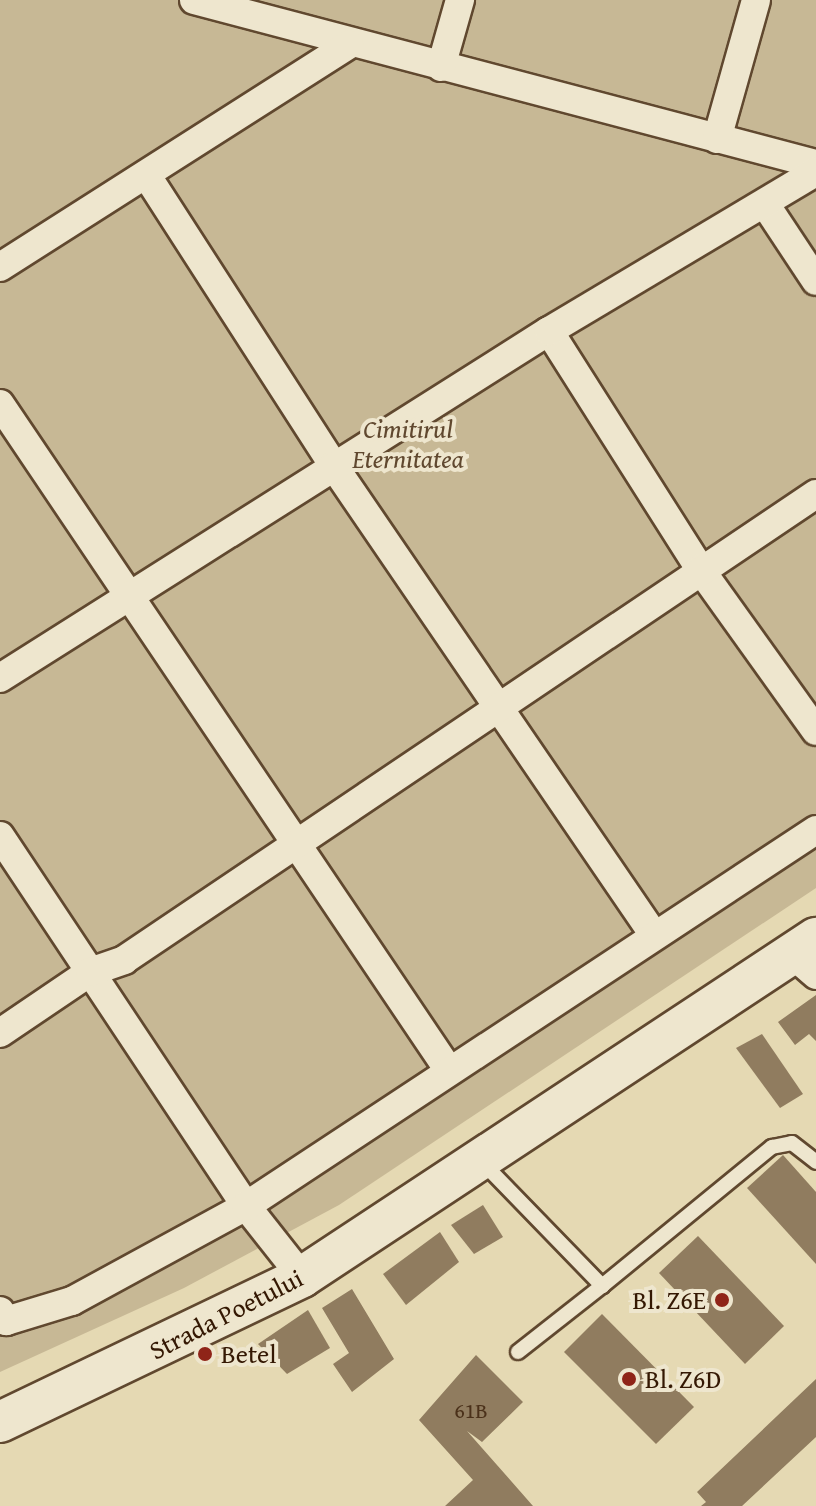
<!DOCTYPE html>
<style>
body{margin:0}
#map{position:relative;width:816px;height:1506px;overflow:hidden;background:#e5d9b3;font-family:"Gentium Book Plus",serif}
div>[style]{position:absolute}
.green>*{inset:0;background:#c7b895}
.building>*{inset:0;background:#907c5f}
.roads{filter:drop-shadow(2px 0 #60482f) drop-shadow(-2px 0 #60482f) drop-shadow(0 2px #60482f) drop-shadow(0 -2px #60482f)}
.lane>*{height:14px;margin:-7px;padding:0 7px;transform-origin:7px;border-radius:7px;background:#eee6ce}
.street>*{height:28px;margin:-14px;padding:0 14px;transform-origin:14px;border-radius:14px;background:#eee6ce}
.secondary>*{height:40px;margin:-20px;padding:0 20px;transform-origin:20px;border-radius:20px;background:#eee6ce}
.dots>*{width:22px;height:22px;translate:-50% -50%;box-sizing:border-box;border:4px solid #eee6ce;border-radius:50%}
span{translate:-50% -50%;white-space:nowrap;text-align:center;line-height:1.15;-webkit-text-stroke:8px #eee6ce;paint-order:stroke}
.number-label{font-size:22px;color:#4b311a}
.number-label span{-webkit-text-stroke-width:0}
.park-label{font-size:26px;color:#60482f;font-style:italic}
.poi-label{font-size:26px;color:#341803}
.right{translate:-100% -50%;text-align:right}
.left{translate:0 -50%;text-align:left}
.street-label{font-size:26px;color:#341803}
</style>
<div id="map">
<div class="green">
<i style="clip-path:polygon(0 0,816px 0,816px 888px,339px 1205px,184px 1288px,0 1372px)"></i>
</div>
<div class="building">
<i style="clip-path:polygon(816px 995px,816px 1041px,809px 1034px,795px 1045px,778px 1022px)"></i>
<i style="clip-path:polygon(762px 1034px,803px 1094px,780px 1108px,736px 1048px)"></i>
<i style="clip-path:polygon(783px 1155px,816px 1192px,816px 1264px,747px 1188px)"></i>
<i style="clip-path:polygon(483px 1205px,503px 1237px,474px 1254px,451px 1225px)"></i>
<i style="clip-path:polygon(440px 1232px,459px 1262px,406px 1305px,383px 1274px)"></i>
<i style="clip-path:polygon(698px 1236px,784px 1326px,745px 1364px,659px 1273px)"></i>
<i style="clip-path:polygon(352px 1289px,394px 1359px,352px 1392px,333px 1364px,349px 1353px,322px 1308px)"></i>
<i style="clip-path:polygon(308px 1310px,330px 1348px,287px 1374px,258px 1344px)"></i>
<i style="clip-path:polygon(602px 1314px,694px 1407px,656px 1444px,564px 1352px)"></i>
<i style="clip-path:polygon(476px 1355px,523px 1402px,482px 1442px,467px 1431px,533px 1506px,445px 1506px,473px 1480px,419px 1420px)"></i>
<i style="clip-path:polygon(816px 1379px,816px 1437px,742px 1506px,701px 1506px,706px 1502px,697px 1492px)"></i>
</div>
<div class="roads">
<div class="lane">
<i style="left:482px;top:1162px;width:173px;rotate:45.9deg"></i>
<i style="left:602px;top:1286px;width:220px;rotate:-39.3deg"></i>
<i style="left:772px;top:1147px;width:20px;rotate:-11deg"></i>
<i style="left:792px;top:1143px;width:31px;rotate:38deg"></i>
<i style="left:518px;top:1352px;width:107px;rotate:-38.2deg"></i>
</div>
<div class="street">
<i style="left:194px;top:0;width:643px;rotate:14.77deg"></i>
<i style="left:441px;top:67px;width:70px;rotate:-74.2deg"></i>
<i style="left:717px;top:139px;width:144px;rotate:-74.3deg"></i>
<i style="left:149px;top:179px;width:340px;rotate:57.2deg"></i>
<i style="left:333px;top:465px;width:569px;rotate:55.67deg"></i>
<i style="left:765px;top:204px;width:92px;rotate:56.5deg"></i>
<i style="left:0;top:267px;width:414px;rotate:-32.5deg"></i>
<i style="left:549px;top:331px;width:282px;rotate:57.6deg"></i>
<i style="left:700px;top:569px;width:199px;rotate:54.4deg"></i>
<i style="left:0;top:404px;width:802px;rotate:56.03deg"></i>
<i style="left:0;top:678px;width:649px;rotate:-32.3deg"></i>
<i style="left:549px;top:331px;width:311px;rotate:-30.8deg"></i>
<i style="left:0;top:836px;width:444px;rotate:56.4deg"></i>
<i style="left:246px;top:1206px;width:90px;rotate:51.7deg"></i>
<i style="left:792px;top:954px;width:32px;rotate:41deg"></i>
<i style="left:0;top:1033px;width:109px;rotate:-34.1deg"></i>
<i style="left:90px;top:972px;width:36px;rotate:-19deg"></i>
<i style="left:124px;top:960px;width:834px;rotate:-33.96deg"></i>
<i style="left:0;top:1311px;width:12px;rotate:59deg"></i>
<i style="left:6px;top:1321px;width:69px;rotate:-16.9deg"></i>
<i style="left:72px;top:1301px;width:198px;rotate:-28.6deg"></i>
<i style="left:246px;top:1206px;width:683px;rotate:-33.41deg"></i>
</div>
<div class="secondary">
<i style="left:0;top:1422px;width:335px;rotate:-25.6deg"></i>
<i style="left:302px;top:1277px;width:616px;rotate:-33.41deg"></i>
</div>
</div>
<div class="dots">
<i style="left:722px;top:1300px;background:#8f2418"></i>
<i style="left:205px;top:1354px;background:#8f2418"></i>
<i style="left:629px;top:1379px;background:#8f2418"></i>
</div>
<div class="number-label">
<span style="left:471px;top:1411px">61B</span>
</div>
<div class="park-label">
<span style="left:408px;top:444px">Cimitirul<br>Eternitatea</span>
</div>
<div class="poi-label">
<span class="right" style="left:706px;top:1300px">Bl. Z6E</span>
<span class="left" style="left:221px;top:1354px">Betel</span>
<span class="left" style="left:645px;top:1379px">Bl. Z6D</span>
</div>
<div class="street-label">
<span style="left:226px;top:1314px;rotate:-27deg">Strada Poetului</span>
</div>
</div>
